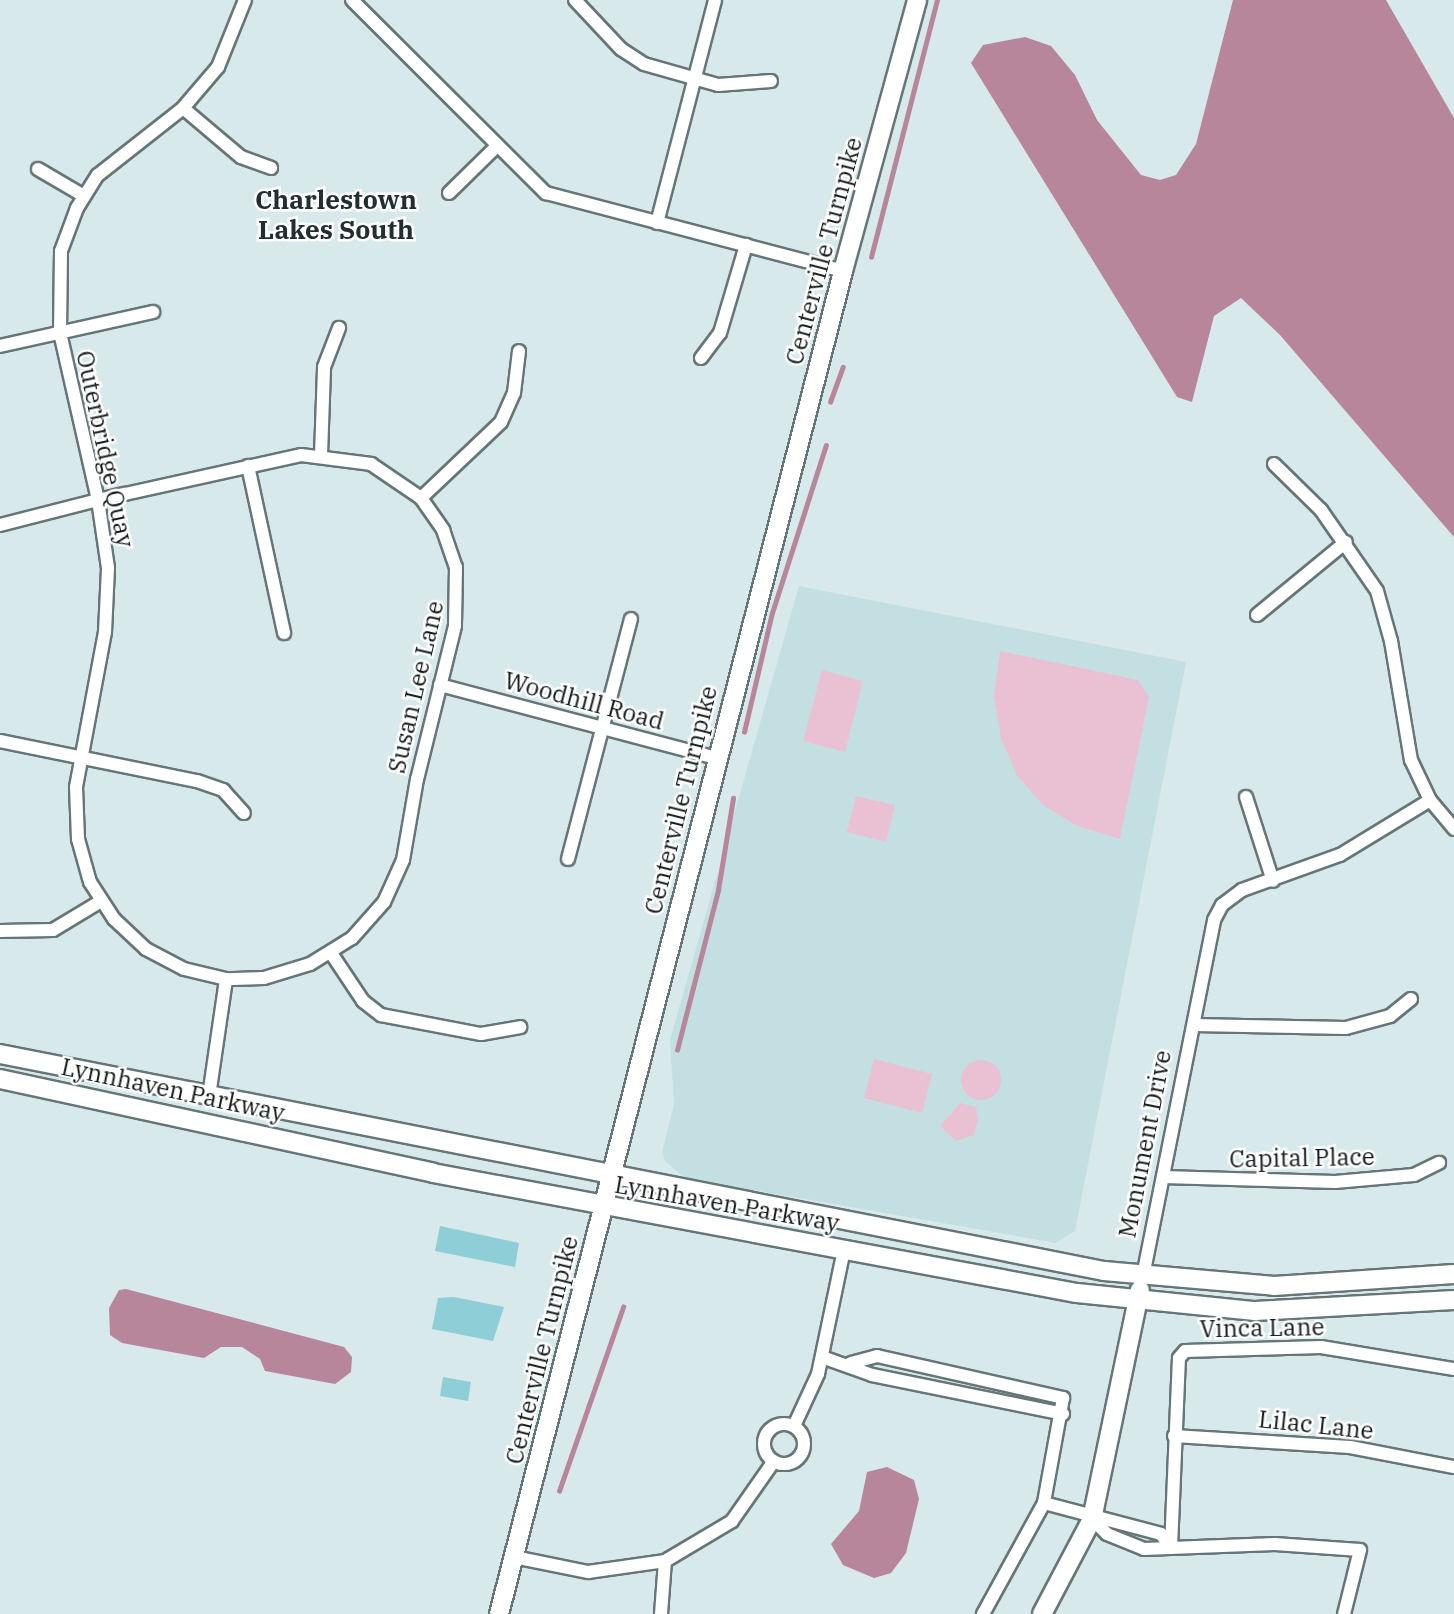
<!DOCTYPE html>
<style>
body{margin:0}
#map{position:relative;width:1454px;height:1614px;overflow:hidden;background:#d7e9eb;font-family:"IBM Plex Serif",serif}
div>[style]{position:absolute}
.built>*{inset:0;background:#c4dfe2}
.green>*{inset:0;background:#eac1d2}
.round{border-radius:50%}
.water>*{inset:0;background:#b8869b}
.stream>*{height:4.5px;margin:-2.25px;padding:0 2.25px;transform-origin:2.25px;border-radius:2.25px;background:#b8869b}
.building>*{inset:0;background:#8ecfd7}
.roads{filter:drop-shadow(2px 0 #667577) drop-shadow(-2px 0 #667577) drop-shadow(0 2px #667577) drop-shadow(0 -2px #667577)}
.street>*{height:12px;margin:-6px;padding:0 6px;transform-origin:6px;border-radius:6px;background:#fff}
.street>.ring{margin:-6px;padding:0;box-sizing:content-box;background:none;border:12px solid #fff;border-radius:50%}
.secondary>*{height:18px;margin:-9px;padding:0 9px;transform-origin:9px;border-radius:9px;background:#fff}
span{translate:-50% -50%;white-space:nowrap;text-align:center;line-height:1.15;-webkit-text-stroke:5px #fff;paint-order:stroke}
.street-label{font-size:24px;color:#111818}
.neighbourhood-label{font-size:26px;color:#212f31;font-weight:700}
</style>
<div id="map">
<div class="built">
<i style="clip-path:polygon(799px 586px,1186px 662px,1075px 1231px,1056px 1243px,685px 1178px,665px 1161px,662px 1152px,674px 1104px,670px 1040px)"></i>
</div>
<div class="green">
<i style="clip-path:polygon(1000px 651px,1138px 680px,1149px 697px,1120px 839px,1077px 826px,1043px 805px,1017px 776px,1001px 738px,994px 696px)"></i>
<i style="clip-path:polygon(822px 670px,863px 681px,845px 752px,803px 741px)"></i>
<i style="clip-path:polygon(856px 796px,895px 805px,886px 842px,847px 832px)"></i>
<i style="clip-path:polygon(874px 1059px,932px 1074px,922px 1113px,864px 1098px)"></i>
<i class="round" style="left:961px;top:1060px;width:40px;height:40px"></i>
<i style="clip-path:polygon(960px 1103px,976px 1107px,978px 1120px,974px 1135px,956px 1141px,940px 1126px)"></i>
</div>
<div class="water">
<i style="clip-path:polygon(1233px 0,1386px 0,1454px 118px,1454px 537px,1280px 335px,1241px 298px,1214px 316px,1192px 402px,1177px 397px,971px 63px,983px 45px,1025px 37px,1051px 46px,1075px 75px,1097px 120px,1141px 175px,1160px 180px,1176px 175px,1196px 144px)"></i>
<i style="clip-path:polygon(126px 1289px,344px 1347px,352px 1357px,351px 1372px,335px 1384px,265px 1371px,260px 1359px,242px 1347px,221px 1347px,204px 1358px,122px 1343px,110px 1335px,109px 1308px,119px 1290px)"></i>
<i style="clip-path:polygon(887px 1467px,914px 1480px,919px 1499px,906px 1553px,891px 1573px,874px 1578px,843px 1565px,831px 1544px,859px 1511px,867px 1472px)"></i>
</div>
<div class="stream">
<i style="left:871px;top:257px;width:265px;rotate:-75.6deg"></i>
<i style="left:830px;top:402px;width:37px;rotate:-70deg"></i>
<i style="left:744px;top:732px;width:122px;rotate:-76.8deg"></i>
<i style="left:772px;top:613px;width:176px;rotate:-72.2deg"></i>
<i style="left:677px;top:1050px;width:165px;rotate:-75.6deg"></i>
<i style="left:718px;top:890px;width:93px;rotate:-80.7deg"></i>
<i style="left:559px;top:1491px;width:195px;rotate:-70.8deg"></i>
</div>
<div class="building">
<i style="clip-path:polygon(440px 1226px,519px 1243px,515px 1267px,435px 1251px)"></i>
<i style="clip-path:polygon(454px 1297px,504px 1307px,493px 1341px,432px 1329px,438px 1298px)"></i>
<i style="clip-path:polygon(443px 1377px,471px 1382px,468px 1401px,440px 1396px)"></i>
</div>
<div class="roads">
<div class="street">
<i style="left:352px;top:0;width:274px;rotate:44.9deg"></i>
<i style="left:546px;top:193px;width:307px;rotate:14.7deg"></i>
<i style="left:575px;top:0;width:67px;rotate:46.8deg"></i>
<i style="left:621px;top:49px;width:27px;rotate:33deg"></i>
<i style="left:644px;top:64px;width:77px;rotate:15.8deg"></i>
<i style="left:718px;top:85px;width:53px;rotate:-4.3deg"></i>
<i style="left:183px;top:108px;width:76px;rotate:40.2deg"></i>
<i style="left:241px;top:157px;width:32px;rotate:20deg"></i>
<i style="left:38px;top:169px;width:53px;rotate:30.4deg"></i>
<i style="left:449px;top:193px;width:66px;rotate:-44.4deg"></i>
<i style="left:657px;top:223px;width:230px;rotate:-75.4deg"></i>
<i style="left:0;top:346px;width:157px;rotate:-12.5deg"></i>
<i style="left:701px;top:358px;width:31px;rotate:-53deg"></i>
<i style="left:720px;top:333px;width:92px;rotate:-73.5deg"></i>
<i style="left:321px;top:455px;width:88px;rotate:-88deg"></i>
<i style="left:324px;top:367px;width:42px;rotate:-69deg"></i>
<i style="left:1274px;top:464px;width:66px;rotate:44.4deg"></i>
<i style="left:1321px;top:510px;width:98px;rotate:55.3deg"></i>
<i style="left:1377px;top:591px;width:52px;rotate:74.4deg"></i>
<i style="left:1391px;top:641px;width:121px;rotate:80.5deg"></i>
<i style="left:1411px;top:760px;width:44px;rotate:64.6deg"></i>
<i style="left:1430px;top:800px;width:38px;rotate:50deg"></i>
<i style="left:248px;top:466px;width:171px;rotate:77.8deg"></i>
<i style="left:421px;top:498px;width:110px;rotate:-43.5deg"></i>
<i style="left:501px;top:422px;width:32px;rotate:-66deg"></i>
<i style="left:514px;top:393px;width:42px;rotate:-83.2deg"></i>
<i style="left:0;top:525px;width:101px;rotate:-14.3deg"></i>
<i style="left:98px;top:500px;width:28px;rotate:-13deg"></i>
<i style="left:125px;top:494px;width:180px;rotate:-12.5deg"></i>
<i style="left:301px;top:455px;width:71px;rotate:7.3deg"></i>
<i style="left:371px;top:464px;width:60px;rotate:34.2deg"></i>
<i style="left:421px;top:498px;width:39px;rotate:55deg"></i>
<i style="left:443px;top:530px;width:39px;rotate:71deg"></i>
<i style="left:456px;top:567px;width:59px;rotate:91deg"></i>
<i style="left:455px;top:626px;width:158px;rotate:103.9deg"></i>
<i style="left:417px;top:779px;width:82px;rotate:99.8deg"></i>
<i style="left:403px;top:860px;width:46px;rotate:114.3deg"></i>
<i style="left:384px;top:902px;width:48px;rotate:131.6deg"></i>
<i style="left:352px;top:938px;width:49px;rotate:148.2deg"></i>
<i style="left:310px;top:964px;width:48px;rotate:163.1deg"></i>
<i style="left:264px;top:978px;width:38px;rotate:178deg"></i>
<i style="left:226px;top:979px;width:43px;rotate:-166.6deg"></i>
<i style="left:184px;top:969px;width:43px;rotate:-152.2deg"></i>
<i style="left:146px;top:949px;width:44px;rotate:-136.8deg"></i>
<i style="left:114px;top:919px;width:44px;rotate:-123deg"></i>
<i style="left:90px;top:882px;width:45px;rotate:-105.6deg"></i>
<i style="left:78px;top:839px;width:52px;rotate:-92.2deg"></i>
<i style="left:76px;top:787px;width:158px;rotate:-79.4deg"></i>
<i style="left:105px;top:632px;width:64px;rotate:-87.3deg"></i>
<i style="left:108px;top:568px;width:69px;rotate:-98.4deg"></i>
<i style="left:98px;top:500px;width:171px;rotate:-102.8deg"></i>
<i style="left:60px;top:333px;width:82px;rotate:-89.3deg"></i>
<i style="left:61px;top:251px;width:46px;rotate:-69.6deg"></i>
<i style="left:77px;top:208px;width:39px;rotate:-58deg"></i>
<i style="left:98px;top:175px;width:108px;rotate:-38.2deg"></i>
<i style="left:183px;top:108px;width:54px;rotate:-49.5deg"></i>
<i style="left:218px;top:67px;width:72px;rotate:-68.1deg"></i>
<i style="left:1257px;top:615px;width:115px;rotate:-39.4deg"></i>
<i style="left:440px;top:685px;width:286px;rotate:14.8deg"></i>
<i style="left:0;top:741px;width:201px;rotate:11.5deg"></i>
<i style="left:197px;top:781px;width:28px;rotate:19deg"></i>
<i style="left:223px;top:790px;width:31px;rotate:48deg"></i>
<i style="left:1246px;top:797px;width:88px;rotate:72.2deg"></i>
<i style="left:568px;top:859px;width:248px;rotate:-75.3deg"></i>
<i style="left:0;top:931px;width:53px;rotate:-1.1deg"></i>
<i style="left:53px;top:930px;width:56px;rotate:-31.1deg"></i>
<i style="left:331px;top:953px;width:58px;rotate:56.3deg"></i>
<i style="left:363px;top:1001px;width:23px;rotate:38deg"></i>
<i style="left:381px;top:1015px;width:102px;rotate:10.8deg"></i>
<i style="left:481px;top:1034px;width:40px;rotate:-10deg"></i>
<i style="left:1194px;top:1025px;width:152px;rotate:1.1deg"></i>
<i style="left:1346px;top:1028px;width:46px;rotate:-15.3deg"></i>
<i style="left:1390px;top:1016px;width:27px;rotate:-39deg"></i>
<i style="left:209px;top:1096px;width:118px;rotate:-81.7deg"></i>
<i style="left:1163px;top:1177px;width:172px;rotate:1.7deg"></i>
<i style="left:1335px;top:1182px;width:79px;rotate:-5.1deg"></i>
<i style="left:1414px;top:1175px;width:28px;rotate:-26deg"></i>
<i style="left:1143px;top:1276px;width:363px;rotate:-78.7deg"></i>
<i style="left:1214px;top:920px;width:17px;rotate:-62deg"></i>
<i style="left:1222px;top:905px;width:25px;rotate:-37deg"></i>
<i style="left:1242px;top:890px;width:104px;rotate:-19.7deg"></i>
<i style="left:1340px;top:855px;width:105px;rotate:-31.4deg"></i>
<i style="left:822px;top:1357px;width:53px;rotate:19.8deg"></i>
<i style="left:872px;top:1375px;width:195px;rotate:11.5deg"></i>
<i style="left:851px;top:1363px;width:27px;rotate:-15deg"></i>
<i style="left:877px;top:1356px;width:191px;rotate:12.7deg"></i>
<i style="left:1063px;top:1398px;width:107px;rotate:100.3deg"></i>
<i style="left:1044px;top:1503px;width:127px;rotate:118.8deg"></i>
<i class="ring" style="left:764px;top:1424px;width:28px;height:28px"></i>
<i style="left:794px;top:1426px;width:57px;rotate:-65.2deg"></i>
<i style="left:818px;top:1374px;width:127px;rotate:-78.2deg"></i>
<i style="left:1174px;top:1436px;width:176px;rotate:3.6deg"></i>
<i style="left:1350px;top:1447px;width:106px;rotate:10.9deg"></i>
<i style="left:1044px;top:1503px;width:121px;rotate:14.8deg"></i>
<i style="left:1161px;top:1534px;width:17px;rotate:54deg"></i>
<i style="left:1092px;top:1519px;width:21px;rotate:45deg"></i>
<i style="left:1107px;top:1534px;width:40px;rotate:22deg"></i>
<i style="left:1144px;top:1549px;width:131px;rotate:-2.2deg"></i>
<i style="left:1275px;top:1544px;width:85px;rotate:4deg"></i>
<i style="left:1360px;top:1550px;width:66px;rotate:104deg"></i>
<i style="left:1171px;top:1548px;width:190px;rotate:-87.6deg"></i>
<i style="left:1179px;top:1358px;width:9px;rotate:-49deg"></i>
<i style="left:1185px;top:1351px;width:136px;rotate:-1.7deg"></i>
<i style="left:1321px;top:1347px;width:135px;rotate:9.4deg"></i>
<i style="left:514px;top:1557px;width:76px;rotate:11.5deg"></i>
<i style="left:588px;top:1572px;width:78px;rotate:-8.1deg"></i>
<i style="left:665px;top:1561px;width:78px;rotate:-30.8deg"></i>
<i style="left:732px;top:1521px;width:73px;rotate:-55deg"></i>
<i style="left:661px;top:1614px;width:53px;rotate:-85.7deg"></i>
</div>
<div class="secondary">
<i style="left:0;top:1054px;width:1125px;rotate:11.12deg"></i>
<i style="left:1104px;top:1271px;width:171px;rotate:5deg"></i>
<i style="left:1274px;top:1286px;width:180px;rotate:-3.8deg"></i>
<i style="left:0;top:1079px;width:443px;rotate:12.2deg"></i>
<i style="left:433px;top:1173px;width:655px;rotate:10.56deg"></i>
<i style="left:1077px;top:1293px;width:179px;rotate:5.8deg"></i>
<i style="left:1255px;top:1311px;width:199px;rotate:-3.2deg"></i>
<i style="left:499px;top:1614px;width:1386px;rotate:-75.63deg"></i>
<i style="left:843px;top:271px;width:281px;rotate:-74.7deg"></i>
<i style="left:1042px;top:1614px;width:107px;rotate:-62.2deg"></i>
<i style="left:1092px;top:1519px;width:234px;rotate:-78.2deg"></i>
</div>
</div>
<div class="street-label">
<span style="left:824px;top:251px;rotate:-75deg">Centerville Turnpike</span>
<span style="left:105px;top:449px;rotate:78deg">Outerbridge Quay</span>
<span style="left:416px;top:687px;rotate:-77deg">Susan Lee Lane</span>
<span style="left:584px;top:701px;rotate:15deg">Woodhill Road</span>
<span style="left:681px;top:800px;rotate:-76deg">Centerville Turnpike</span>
<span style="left:173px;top:1090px;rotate:12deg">Lynnhaven Parkway</span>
<span style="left:1145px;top:1144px;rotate:-79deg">Monument Drive</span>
<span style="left:1302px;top:1158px;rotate:-1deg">Capital Place</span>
<span style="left:727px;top:1204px;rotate:10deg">Lynnhaven Parkway</span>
<span style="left:1262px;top:1328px;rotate:-1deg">Vinca Lane</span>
<span style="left:542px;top:1350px;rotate:-76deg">Centerville Turnpike</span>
<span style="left:1316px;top:1425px;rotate:6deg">Lilac Lane</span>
</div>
<div class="neighbourhood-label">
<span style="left:336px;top:215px">Charlestown<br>Lakes South</span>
</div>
</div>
